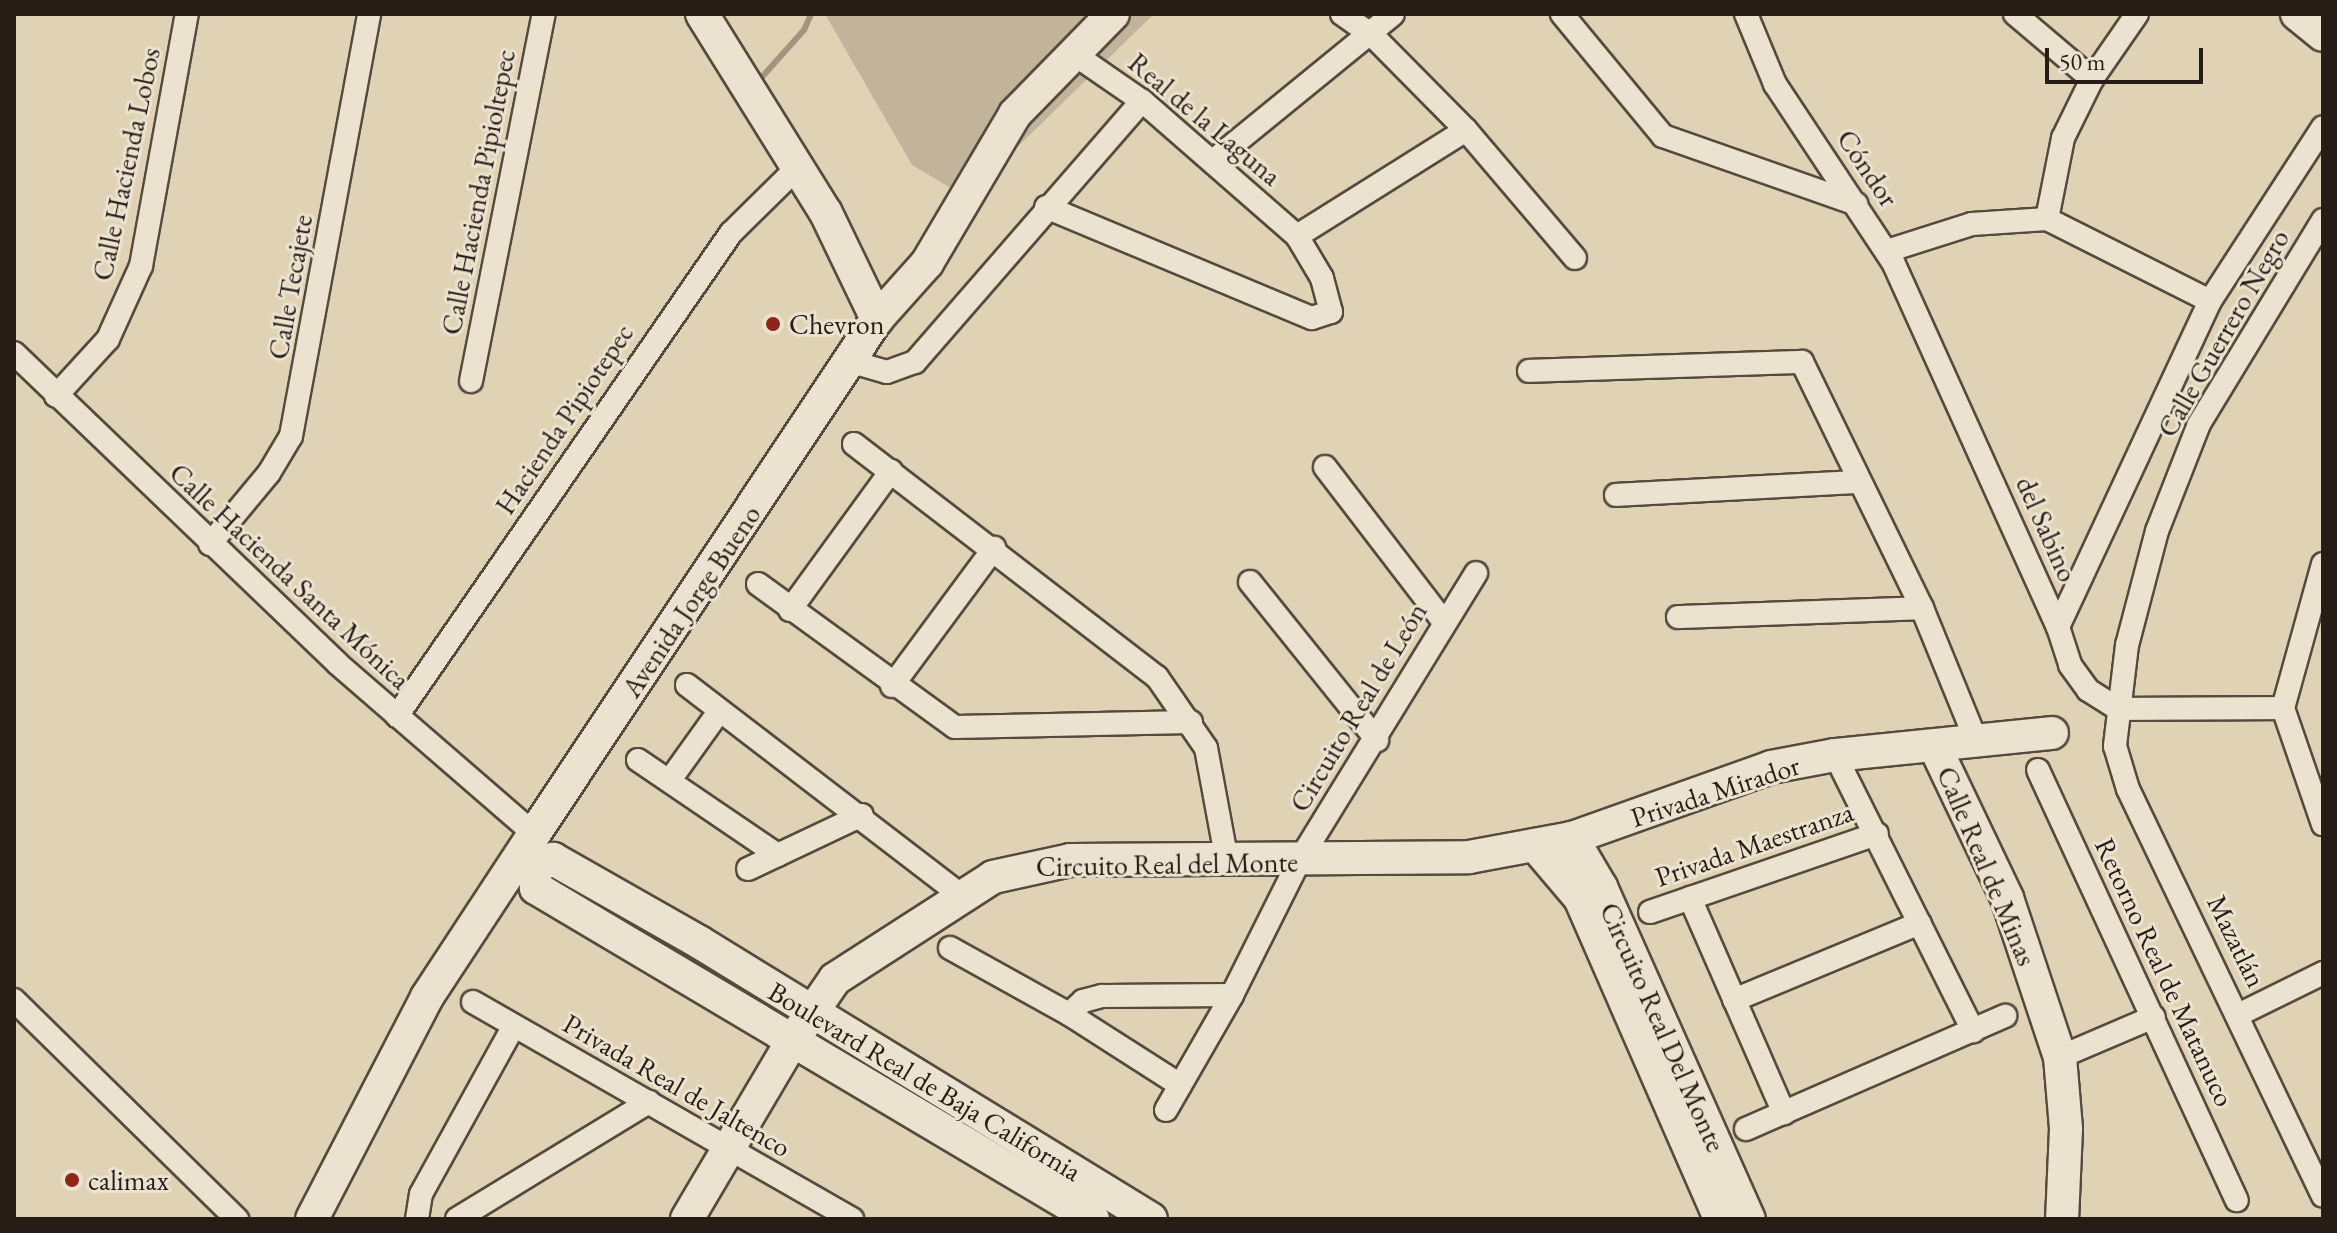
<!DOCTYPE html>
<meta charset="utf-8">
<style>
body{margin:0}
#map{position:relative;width:2337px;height:1233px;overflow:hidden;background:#e0d3b5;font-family:"EB Garamond",serif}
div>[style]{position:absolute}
.green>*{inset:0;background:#c1b49a}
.stream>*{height:6px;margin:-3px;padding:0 3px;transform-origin:3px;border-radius:3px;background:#a1957f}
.roads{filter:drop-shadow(2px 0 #564a3e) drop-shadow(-2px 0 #564a3e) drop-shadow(0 2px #564a3e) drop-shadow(0 -2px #564a3e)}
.street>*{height:22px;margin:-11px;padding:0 11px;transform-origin:11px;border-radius:11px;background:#ebe2cf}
.secondary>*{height:32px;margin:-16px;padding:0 16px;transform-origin:16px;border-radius:16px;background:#ebe2cf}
.dots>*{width:22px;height:22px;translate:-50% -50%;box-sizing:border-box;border:4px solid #ebe2cf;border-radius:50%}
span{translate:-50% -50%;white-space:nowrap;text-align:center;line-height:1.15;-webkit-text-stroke:6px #ebe2cf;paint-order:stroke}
.street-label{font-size:28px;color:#281c17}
.poi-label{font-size:28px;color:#281c17}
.left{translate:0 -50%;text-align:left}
.frame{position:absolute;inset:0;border:16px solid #281c17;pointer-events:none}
.scale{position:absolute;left:2045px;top:48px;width:158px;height:36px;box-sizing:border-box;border:4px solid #281c17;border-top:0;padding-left:10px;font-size:24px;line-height:28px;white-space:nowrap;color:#281c17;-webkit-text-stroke:6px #ebe2cf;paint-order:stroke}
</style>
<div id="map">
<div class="green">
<i style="clip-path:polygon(825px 14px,1154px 14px,966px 197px,912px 165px)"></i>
</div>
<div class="stream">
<i style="left:762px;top:77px;width:63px;rotate:-48.2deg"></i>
<i style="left:804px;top:30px;width:17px;rotate:-66deg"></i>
</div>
<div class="roads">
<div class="street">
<i style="left:1342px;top:14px;width:37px;rotate:35deg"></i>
<i style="left:1372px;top:35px;width:134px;rotate:45.3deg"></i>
<i style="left:1466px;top:130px;width:168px;rotate:49.6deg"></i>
<i style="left:1562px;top:14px;width:158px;rotate:50.4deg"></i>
<i style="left:1663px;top:136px;width:205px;rotate:19.4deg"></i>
<i style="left:1746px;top:14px;width:76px;rotate:67.5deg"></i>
<i style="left:1775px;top:84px;width:214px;rotate:56.5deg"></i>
<i style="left:1893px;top:262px;width:401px;rotate:65.7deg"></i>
<i style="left:2058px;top:627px;width:40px;rotate:72deg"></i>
<i style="left:2070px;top:665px;width:31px;rotate:54deg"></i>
<i style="left:2088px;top:690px;width:36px;rotate:32deg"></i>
<i style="left:2015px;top:14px;width:101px;rotate:40.2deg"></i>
<i style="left:1213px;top:161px;width:232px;rotate:-39.2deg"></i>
<i style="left:1046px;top:207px;width:288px;rotate:22.7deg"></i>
<i style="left:1312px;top:318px;width:20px;rotate:-18deg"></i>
<i style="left:1331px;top:312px;width:35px;rotate:-105deg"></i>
<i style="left:1322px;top:278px;width:49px;rotate:-120.8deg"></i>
<i style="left:1297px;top:236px;width:206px;rotate:-138.9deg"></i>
<i style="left:1142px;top:101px;width:86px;rotate:-145.4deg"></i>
<i style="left:2047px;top:219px;width:83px;rotate:-78.8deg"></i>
<i style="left:2063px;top:138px;width:66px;rotate:-63.8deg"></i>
<i style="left:2092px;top:79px;width:79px;rotate:-55.3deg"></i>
<i style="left:2323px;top:220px;width:239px;rotate:121.3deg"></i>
<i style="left:2199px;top:424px;width:115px;rotate:111.4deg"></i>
<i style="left:2157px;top:531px;width:118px;rotate:104.7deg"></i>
<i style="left:2127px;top:645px;width:102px;rotate:96.8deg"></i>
<i style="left:2115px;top:746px;width:45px;rotate:73.2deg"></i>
<i style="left:2128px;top:789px;width:451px;rotate:64.4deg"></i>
<i style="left:1297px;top:236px;width:199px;rotate:-32.1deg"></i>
<i style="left:1887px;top:251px;width:89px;rotate:-17.6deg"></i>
<i style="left:1972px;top:224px;width:75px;rotate:-3.8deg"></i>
<i style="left:2047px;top:219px;width:182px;rotate:26.7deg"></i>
<i style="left:14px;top:353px;width:449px;rotate:43.8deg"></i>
<i style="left:338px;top:664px;width:259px;rotate:40.9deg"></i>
<i style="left:852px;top:362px;width:36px;rotate:16deg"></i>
<i style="left:887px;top:372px;width:30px;rotate:-20deg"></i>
<i style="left:915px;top:362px;width:346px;rotate:-49deg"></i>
<i style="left:1529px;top:371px;width:273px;rotate:-1.9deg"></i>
<i style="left:1802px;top:362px;width:274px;rotate:64deg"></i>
<i style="left:1922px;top:608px;width:148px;rotate:67.8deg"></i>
<i style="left:471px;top:381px;width:374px;rotate:-78.8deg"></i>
<i style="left:56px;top:396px;width:77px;rotate:-47.6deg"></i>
<i style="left:108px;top:339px;width:80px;rotate:-65.7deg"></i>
<i style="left:141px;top:266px;width:256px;rotate:-79.7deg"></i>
<i style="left:854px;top:444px;width:382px;rotate:37.6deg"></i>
<i style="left:1157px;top:677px;width:86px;rotate:55.4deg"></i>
<i style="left:1206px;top:748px;width:115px;rotate:79.5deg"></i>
<i style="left:1325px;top:467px;width:195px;rotate:52.5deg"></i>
<i style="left:1616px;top:495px;width:243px;rotate:-3.1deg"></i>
<i style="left:210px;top:544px;width:92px;rotate:-50.3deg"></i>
<i style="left:269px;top:473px;width:43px;rotate:-59.3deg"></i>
<i style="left:291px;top:436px;width:429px;rotate:-79.5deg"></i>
<i style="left:2323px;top:564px;width:149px;rotate:105.5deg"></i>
<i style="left:2283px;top:708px;width:123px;rotate:71deg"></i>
<i style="left:1250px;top:582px;width:203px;rotate:51.2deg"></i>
<i style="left:758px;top:584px;width:243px;rotate:36deg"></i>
<i style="left:955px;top:727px;width:236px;rotate:-1.2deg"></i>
<i style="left:790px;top:610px;width:172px;rotate:-54deg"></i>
<i style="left:1678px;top:617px;width:244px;rotate:-2.1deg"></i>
<i style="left:2058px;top:627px;width:360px;rotate:-65deg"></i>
<i style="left:2210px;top:301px;width:207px;rotate:-57deg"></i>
<i style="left:687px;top:685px;width:345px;rotate:37.5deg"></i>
<i style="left:892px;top:686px;width:172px;rotate:-53.5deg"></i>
<i style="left:2118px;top:709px;width:165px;rotate:-0.3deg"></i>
<i style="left:397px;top:716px;width:587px;rotate:-55.34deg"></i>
<i style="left:731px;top:233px;width:91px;rotate:-44.6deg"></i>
<i style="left:1835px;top:755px;width:309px;rotate:63.4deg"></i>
<i style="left:638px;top:760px;width:169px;rotate:34.2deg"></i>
<i style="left:2038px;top:770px;width:474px;rotate:65.2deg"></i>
<i style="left:670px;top:780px;width:82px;rotate:-54.4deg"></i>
<i style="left:748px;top:869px;width:126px;rotate:-25.3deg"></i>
<i style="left:1690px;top:898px;width:235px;rotate:66.4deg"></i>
<i style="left:1650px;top:912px;width:240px;rotate:-19deg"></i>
<i style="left:950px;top:948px;width:136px;rotate:29deg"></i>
<i style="left:1069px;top:1014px;width:132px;rotate:32.6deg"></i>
<i style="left:14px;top:1000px;width:313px;rotate:44.5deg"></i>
<i style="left:1734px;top:1000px;width:201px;rotate:-22.5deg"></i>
<i style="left:473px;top:1002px;width:437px;rotate:29.8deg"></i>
<i style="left:1069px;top:1014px;width:19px;rotate:-43deg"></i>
<i style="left:1083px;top:1001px;width:20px;rotate:-15deg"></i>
<i style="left:1102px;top:996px;width:130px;rotate:-0.4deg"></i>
<i style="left:2240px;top:1014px;width:93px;rotate:-26.3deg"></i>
<i style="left:2060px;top:1057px;width:102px;rotate:-23.1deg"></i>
<i style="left:1166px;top:1110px;width:133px;rotate:-60.1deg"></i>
<i style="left:1232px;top:995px;width:150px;rotate:-63.4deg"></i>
<i style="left:1299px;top:861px;width:338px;rotate:-58.4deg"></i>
<i style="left:1746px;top:1129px;width:283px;rotate:-23.6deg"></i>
<i style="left:417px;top:1219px;width:25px;rotate:-81deg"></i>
<i style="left:421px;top:1194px;width:191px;rotate:-61.1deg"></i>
<i style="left:457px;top:1219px;width:225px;rotate:-31.4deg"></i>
</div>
<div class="secondary">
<i style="left:702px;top:14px;width:234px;rotate:58.1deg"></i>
<i style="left:826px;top:213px;width:118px;rotate:64.3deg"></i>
<i style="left:2297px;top:14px;width:33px;rotate:39deg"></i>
<i style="left:1936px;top:749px;width:165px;rotate:64.5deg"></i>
<i style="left:2007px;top:898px;width:168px;rotate:71.6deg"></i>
<i style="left:2060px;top:1057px;width:72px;rotate:85.2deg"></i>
<i style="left:2066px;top:1129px;width:90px;rotate:92.5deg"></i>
<i style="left:1572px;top:838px;width:57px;rotate:59.4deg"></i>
<i style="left:1601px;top:887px;width:363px;rotate:66deg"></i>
<i style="left:1535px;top:845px;width:70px;rotate:49.7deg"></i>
<i style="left:1580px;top:898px;width:350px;rotate:66.4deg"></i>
<i style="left:312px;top:1219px;width:250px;rotate:-62.6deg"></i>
<i style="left:427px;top:997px;width:195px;rotate:-56.7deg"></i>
<i style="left:534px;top:834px;width:619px;rotate:-56.34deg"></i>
<i style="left:877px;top:319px;width:75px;rotate:-48.2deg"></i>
<i style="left:927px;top:263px;width:173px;rotate:-59.4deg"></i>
<i style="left:1015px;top:114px;width:140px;rotate:-45.6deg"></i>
<i style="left:687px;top:1219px;width:208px;rotate:-59.4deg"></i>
<i style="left:793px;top:1040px;width:74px;rotate:-55.5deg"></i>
<i style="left:835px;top:979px;width:188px;rotate:-32.8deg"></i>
<i style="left:993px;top:877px;width:79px;rotate:-12.4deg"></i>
<i style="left:1070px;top:860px;width:399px;rotate:-0.4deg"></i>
<i style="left:1469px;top:857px;width:105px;rotate:-10.5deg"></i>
<i style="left:1572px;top:838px;width:211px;rotate:-19.6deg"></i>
<i style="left:1771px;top:767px;width:65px;rotate:-10.6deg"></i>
<i style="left:1835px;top:755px;width:218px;rotate:-5.8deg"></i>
<i style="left:1093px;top:1219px;width:648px;rotate:-149.28deg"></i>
<i style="left:536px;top:888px;width:21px;rotate:-95deg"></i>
<i style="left:534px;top:867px;width:21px;rotate:-23deg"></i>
<i style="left:553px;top:859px;width:168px;rotate:29.6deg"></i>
<i style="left:699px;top:942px;width:530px;rotate:31.5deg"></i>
</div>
</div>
<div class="dots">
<i style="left:773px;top:324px;background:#8f2418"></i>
<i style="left:72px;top:1180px;background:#8f2418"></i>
</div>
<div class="street-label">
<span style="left:1205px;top:119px;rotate:40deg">Real de la Laguna</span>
<span style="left:126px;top:164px;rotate:-78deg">Calle Hacienda Lobos</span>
<span style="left:1868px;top:168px;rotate:56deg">Cóndor</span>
<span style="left:478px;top:192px;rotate:-79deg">Calle Hacienda Pipioltepec</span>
<span style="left:290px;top:287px;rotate:-80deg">Calle Tecajete</span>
<span style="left:2223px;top:333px;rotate:-60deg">Calle Guerrero Negro</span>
<span style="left:564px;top:419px;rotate:-56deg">Hacienda Pipiotepec</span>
<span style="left:2047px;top:529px;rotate:66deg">del Sabino</span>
<span style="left:290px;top:576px;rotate:43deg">Calle Hacienda Santa Mónica</span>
<span style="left:691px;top:601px;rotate:-56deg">Avenida Jorge Bueno</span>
<span style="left:1358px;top:707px;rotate:-59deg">Circuito Real de León</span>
<span style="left:1715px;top:791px;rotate:-18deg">Privada Mirador</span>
<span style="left:1754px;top:844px;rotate:-19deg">Privada Maestranza</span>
<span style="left:1167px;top:864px;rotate:-1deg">Circuito Real del Monte</span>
<span style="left:1987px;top:866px;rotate:67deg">Calle Real de Minas</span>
<span style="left:2237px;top:941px;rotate:64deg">Mazatlán</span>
<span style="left:2165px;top:972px;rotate:65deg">Retorno Real de Matanuco</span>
<span style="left:1663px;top:1027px;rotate:66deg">Circuito Real Del Monte</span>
<span style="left:925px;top:1081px;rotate:31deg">Boulevard Real de Baja California</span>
<span style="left:677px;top:1085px;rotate:30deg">Privada Real de Jaltenco</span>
</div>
<div class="poi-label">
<span class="left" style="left:789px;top:324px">Chevron</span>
<span class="left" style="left:88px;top:1180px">calimax</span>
</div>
<div class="frame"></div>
<div class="scale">50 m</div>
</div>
